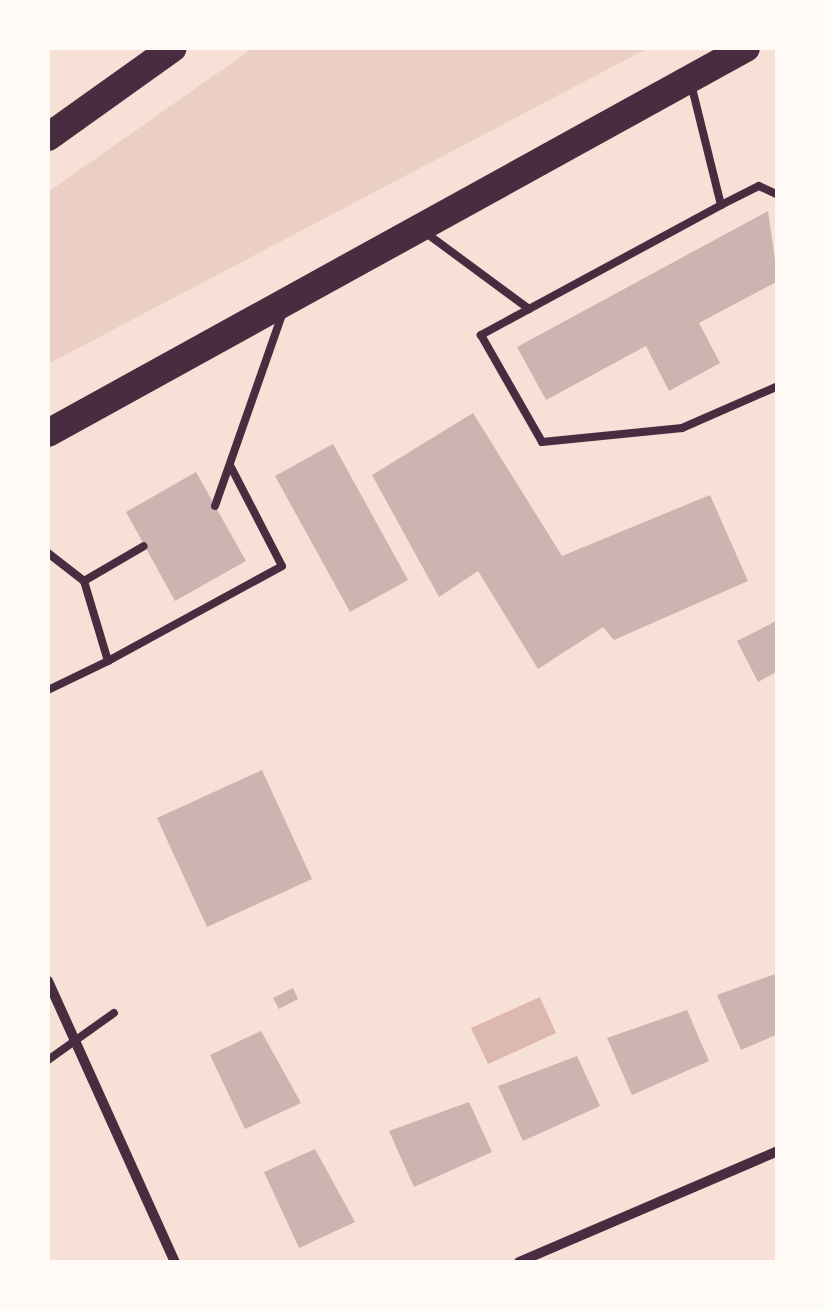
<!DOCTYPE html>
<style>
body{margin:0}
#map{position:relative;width:825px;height:1310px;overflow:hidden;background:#f7e1d7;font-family:Roboto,sans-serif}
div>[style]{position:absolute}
.green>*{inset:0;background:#ebcfc5}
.water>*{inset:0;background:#dcb8b0}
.building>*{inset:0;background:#ccb4b1}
.service>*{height:8px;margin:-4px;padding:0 4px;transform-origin:4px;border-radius:4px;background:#4a2c40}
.minor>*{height:10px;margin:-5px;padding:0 5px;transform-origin:5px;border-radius:5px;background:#4a2c40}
.trunk>*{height:28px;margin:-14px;padding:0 14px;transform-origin:14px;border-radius:14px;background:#4a2c40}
span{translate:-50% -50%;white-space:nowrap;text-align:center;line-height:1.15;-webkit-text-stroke:8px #fffaf5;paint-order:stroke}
.frame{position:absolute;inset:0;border:50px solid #fffaf5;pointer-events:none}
</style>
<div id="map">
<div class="green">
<i style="clip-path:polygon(253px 48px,648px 48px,48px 364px,48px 192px)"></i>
</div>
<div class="water">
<i style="clip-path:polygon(540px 997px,556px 1033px,488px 1064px,471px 1028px)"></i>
</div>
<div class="building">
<i style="clip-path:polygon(768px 211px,778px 281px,699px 323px,720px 363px,669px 391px,646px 346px,546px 400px,517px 347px)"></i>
<i style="clip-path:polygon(473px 413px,562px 556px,710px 495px,748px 581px,614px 640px,603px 627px,538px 669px,478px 571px,439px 597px,372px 475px)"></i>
<i style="clip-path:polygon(333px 444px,408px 580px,350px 612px,275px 476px)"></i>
<i style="clip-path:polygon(196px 472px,246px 561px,175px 601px,126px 512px)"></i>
<i style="clip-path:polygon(778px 620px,778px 671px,758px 682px,737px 641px)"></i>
<i style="clip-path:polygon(262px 770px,312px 879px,207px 927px,157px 818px)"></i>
<i style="clip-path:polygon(778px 973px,778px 1034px,741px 1050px,717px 995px)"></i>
<i style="clip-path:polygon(293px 988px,298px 999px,279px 1009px,273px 998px)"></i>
<i style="clip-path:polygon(687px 1010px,709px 1061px,632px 1095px,607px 1038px)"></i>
<i style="clip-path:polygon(261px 1031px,301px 1103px,245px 1129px,210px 1055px)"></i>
<i style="clip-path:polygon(577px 1056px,600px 1106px,523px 1141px,498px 1086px)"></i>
<i style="clip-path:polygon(469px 1102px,492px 1152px,414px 1187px,389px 1131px)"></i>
<i style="clip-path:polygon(315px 1149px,355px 1222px,299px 1248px,264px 1172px)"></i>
</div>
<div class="service">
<i style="left:721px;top:205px;width:42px;rotate:-26.6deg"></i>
<i style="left:759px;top:186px;width:21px;rotate:25deg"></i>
<i style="left:426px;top:233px;width:128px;rotate:36.4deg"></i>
<i style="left:529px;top:309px;width:218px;rotate:-28.4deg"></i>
<i style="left:721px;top:205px;width:125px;rotate:-103.9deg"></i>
<i style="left:529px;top:309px;width:55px;rotate:151.6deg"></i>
<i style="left:481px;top:335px;width:123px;rotate:60.3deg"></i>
<i style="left:542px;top:442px;width:141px;rotate:-5.7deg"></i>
<i style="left:682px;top:428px;width:105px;rotate:-23.6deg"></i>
<i style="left:215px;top:506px;width:206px;rotate:-70.7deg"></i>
<i style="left:48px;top:553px;width:46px;rotate:37.9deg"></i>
<i style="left:84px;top:581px;width:69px;rotate:-30.3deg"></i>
<i style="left:108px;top:661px;width:198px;rotate:-28.6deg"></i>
<i style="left:282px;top:566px;width:111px;rotate:-117.3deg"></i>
<i style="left:48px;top:690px;width:67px;rotate:-25.8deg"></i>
<i style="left:108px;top:661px;width:84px;rotate:-106.7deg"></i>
<i style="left:48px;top:1060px;width:81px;rotate:-35.5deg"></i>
</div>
<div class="minor">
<i style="left:48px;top:981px;width:308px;rotate:65.7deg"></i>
<i style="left:519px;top:1262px;width:282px;rotate:-23.2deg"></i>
</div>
<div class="trunk">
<i style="left:48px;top:137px;width:153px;rotate:-35.5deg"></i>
<i style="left:48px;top:433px;width:797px;rotate:-28.88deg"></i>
</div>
<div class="frame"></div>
</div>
